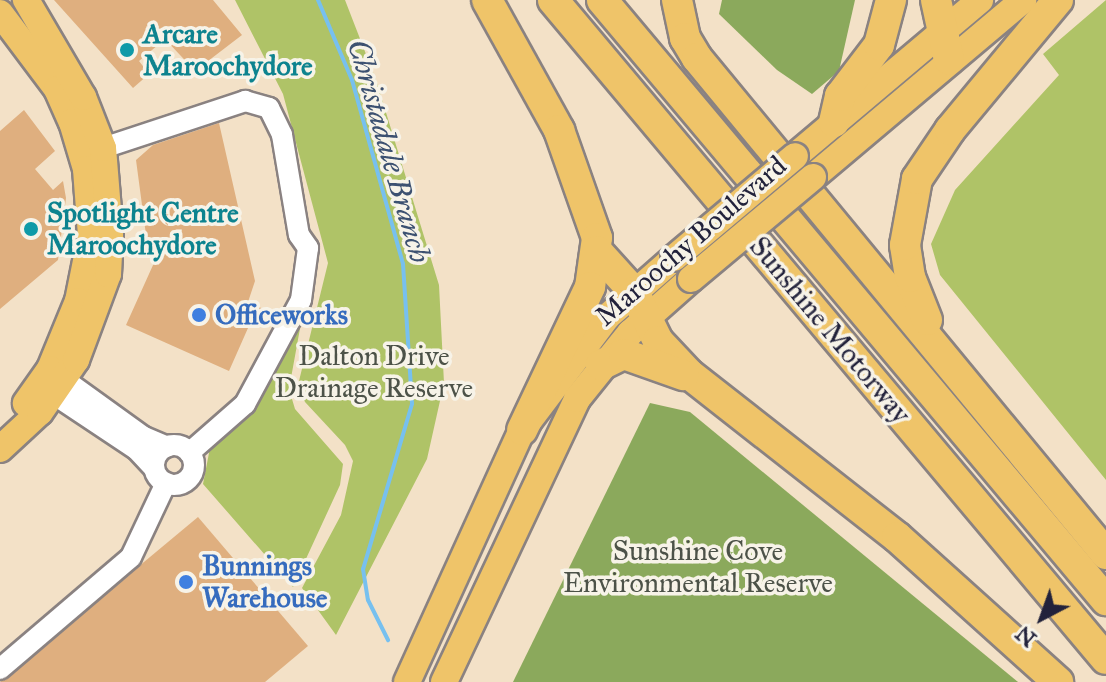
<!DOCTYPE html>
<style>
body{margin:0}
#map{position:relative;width:1106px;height:682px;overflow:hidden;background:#f3e1c7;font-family:"IM FELL Great Primer",serif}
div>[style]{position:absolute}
.green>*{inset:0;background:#afc367}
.forest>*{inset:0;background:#8ba95c}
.stream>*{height:4px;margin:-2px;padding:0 2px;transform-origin:2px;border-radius:2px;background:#77c0ef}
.building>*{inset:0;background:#dfaf7f}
.roads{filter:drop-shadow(2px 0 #8a8281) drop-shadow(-2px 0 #8a8281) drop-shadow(0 2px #8a8281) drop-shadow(0 -2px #8a8281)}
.minor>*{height:20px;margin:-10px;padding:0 10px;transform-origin:10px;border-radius:10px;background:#fff}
.minor>.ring{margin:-10px;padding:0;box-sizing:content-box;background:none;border:20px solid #fff;border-radius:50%}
.major>*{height:26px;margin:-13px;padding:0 13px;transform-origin:13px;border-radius:13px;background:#efc469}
.highway>*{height:30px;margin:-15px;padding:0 15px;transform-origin:15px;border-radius:15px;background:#efc469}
.bridges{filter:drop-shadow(2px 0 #8a8281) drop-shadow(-2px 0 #8a8281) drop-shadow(0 2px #8a8281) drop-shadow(0 -2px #8a8281)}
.major-bridge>*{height:26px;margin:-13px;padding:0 13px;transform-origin:13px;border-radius:13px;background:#efc469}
.dots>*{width:22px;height:22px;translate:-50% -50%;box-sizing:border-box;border:4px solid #f7f3e8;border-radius:50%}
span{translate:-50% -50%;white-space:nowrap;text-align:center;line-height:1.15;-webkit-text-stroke:7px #f7f3e8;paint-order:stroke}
.culture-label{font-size:28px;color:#0d838f;font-weight:700}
.left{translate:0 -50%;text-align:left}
.street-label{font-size:28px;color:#22223b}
.shop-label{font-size:28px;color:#366cbe;font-weight:700}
.park-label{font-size:28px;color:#4c5248}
.water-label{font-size:30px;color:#3c5171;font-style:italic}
.north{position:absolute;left:1002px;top:578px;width:80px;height:80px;-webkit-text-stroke:6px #f7f3e8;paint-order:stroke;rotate:221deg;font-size:22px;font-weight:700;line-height:32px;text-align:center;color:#22223b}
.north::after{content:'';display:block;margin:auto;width:28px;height:36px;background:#22223b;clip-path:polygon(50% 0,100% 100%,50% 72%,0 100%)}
</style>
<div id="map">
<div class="green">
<i style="clip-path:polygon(235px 0,345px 0,376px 80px,439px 285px,444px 383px,427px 459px,336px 635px,302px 588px,341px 515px,353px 461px,345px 445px,305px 402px,298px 385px,328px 263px,283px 94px)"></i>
<i style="clip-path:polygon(1106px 0,1106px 480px,940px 275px,931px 244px,955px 190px,1059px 75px,1043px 54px)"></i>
<i style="clip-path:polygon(301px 323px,289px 389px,295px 409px,343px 464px,340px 485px,293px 587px,203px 484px,209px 453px,204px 445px,254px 403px)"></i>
</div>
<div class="forest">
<i style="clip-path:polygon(722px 0,855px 0,839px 71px,812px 94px,777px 70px,719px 14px)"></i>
<i style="clip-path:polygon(650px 403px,690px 412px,1018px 682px,513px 682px)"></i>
</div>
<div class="stream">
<i style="left:318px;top:0;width:87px;rotate:67deg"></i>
<i style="left:352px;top:80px;width:191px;rotate:74.5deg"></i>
<i style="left:403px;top:264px;width:140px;rotate:86.3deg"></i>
<i style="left:412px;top:404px;width:172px;rotate:106.5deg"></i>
<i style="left:363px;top:569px;width:31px;rotate:81deg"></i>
<i style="left:368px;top:600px;width:45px;rotate:63.4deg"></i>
</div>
<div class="building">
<i style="clip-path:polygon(54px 0,213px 0,242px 35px,195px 71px,165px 39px,139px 61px,149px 74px,133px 88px)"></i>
<i style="clip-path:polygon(24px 110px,55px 151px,35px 169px,53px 190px,63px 181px,66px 198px,58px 260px,0 309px,0 131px)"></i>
<i style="clip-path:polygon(219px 123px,255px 281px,248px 302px,270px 312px,264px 325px,252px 319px,229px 371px,126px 325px,158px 254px,148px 250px,136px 160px,153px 145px)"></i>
<i style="clip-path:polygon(198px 517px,308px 646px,265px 682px,0 682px)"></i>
</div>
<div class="roads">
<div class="minor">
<i style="left:103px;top:148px;width:150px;rotate:-18.3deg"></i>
<i style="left:245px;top:101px;width:25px;rotate:16deg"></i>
<i style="left:269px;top:108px;width:30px;rotate:64deg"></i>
<i style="left:282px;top:135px;width:101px;rotate:80.4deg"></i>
<i style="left:299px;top:235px;width:16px;rotate:55deg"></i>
<i style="left:308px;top:248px;width:52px;rotate:97.7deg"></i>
<i style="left:301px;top:300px;width:118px;rotate:118.3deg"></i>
<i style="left:245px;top:404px;width:74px;rotate:138.8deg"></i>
<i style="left:51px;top:370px;width:115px;rotate:35.8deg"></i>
<i style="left:144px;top:437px;width:25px;rotate:23deg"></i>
<i style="left:41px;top:386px;width:114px;rotate:33.6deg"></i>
<i style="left:136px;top:449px;width:26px;rotate:47deg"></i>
<i class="ring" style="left:154px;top:445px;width:20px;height:20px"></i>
<i style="left:0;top:669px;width:172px;rotate:-40.5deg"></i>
<i style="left:131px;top:557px;width:82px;rotate:-64.7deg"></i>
</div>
<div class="major">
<i style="left:0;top:13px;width:95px;rotate:53.1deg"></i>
<i style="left:57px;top:89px;width:36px;rotate:66deg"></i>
<i style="left:72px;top:122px;width:49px;rotate:73.4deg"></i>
<i style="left:86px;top:169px;width:67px;rotate:85.7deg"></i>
<i style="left:91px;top:236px;width:66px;rotate:101.3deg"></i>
<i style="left:78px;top:301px;width:74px;rotate:112.4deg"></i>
<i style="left:50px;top:369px;width:42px;rotate:125.2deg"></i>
<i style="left:795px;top:156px;width:242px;rotate:-40.1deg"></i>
<i style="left:813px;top:177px;width:275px;rotate:-40.1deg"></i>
<i style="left:0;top:449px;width:54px;rotate:-42.8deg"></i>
<i style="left:40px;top:412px;width:63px;rotate:-55.3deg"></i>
<i style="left:76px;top:360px;width:92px;rotate:-69.6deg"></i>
<i style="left:108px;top:274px;width:39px;rotate:-87deg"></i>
<i style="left:110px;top:235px;width:87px;rotate:-94.6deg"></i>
<i style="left:103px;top:148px;width:55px;rotate:-111.4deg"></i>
<i style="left:83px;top:97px;width:113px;rotate:-120.4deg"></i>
<i style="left:407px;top:682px;width:277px;rotate:-65.5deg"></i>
<i style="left:522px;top:430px;width:141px;rotate:-53deg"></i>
<i style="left:607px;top:317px;width:89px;rotate:-41.4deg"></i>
<i style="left:444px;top:682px;width:313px;rotate:-64.8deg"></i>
<i style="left:577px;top:399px;width:85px;rotate:-51.2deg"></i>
<i style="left:630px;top:333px;width:81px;rotate:-41.5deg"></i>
</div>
<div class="highway">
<i style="left:487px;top:0;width:149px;rotate:61deg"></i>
<i style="left:559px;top:130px;width:114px;rotate:70.6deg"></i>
<i style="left:597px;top:238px;width:49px;rotate:98.1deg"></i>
<i style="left:590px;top:287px;width:158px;rotate:115.4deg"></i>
<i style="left:553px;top:0;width:860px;rotate:50deg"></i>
<i style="left:602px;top:0;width:784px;rotate:49.97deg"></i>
<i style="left:677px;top:0;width:39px;rotate:78deg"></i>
<i style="left:685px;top:38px;width:23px;rotate:59deg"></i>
<i style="left:697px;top:58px;width:643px;rotate:50.49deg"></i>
<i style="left:936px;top:0;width:61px;rotate:77.8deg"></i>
<i style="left:834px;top:122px;width:27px;rotate:-77deg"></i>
<i style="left:840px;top:96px;width:64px;rotate:-52.6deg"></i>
<i style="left:879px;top:45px;width:47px;rotate:-75.1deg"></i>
<i style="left:597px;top:251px;width:55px;rotate:47.9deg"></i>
<i style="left:634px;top:292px;width:55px;rotate:63.9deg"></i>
<i style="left:658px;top:341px;width:45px;rotate:46.8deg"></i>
<i style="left:689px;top:374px;width:264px;rotate:38.1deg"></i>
<i style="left:897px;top:537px;width:217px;rotate:42deg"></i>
<i style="left:927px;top:320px;width:46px;rotate:-111.6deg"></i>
<i style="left:910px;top:277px;width:32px;rotate:-99deg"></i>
<i style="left:905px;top:245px;width:67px;rotate:-79.7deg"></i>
<i style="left:917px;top:179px;width:59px;rotate:-56deg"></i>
<i style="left:950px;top:130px;width:169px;rotate:-50.3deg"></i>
<i style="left:601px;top:365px;width:25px;rotate:-26deg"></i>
<i style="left:624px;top:354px;width:63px;rotate:19.6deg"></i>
</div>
</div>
<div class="bridges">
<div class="major-bridge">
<i style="left:674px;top:258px;width:158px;rotate:-40.1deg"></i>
<i style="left:691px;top:279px;width:159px;rotate:-39.9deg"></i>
</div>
</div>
<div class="dots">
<i style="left:127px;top:50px;background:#0f9aa8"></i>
<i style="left:31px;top:229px;background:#0f9aa8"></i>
<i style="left:199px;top:315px;background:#3f7fe0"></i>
<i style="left:186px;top:582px;background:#3f7fe0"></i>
</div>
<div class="culture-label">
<span class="left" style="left:143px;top:50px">Arcare<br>Maroochydore</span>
<span class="left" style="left:47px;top:229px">Spotlight Centre<br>Maroochydore</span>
</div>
<div class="street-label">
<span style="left:691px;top:241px;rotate:-41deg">Maroochy Boulevard</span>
<span style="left:830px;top:330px;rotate:50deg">Sunshine Motorway</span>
</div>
<div class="shop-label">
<span class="left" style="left:215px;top:315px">Officeworks</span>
<span class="left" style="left:202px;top:582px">Bunnings<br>Warehouse</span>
</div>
<div class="park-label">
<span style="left:374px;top:372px">Dalton Drive<br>Drainage Reserve</span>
<span style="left:698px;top:567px">Sunshine Cove<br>Environmental Reserve</span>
</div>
<div class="water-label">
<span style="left:389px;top:151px;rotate:74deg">Christadale Branch</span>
</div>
<div class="north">N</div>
</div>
